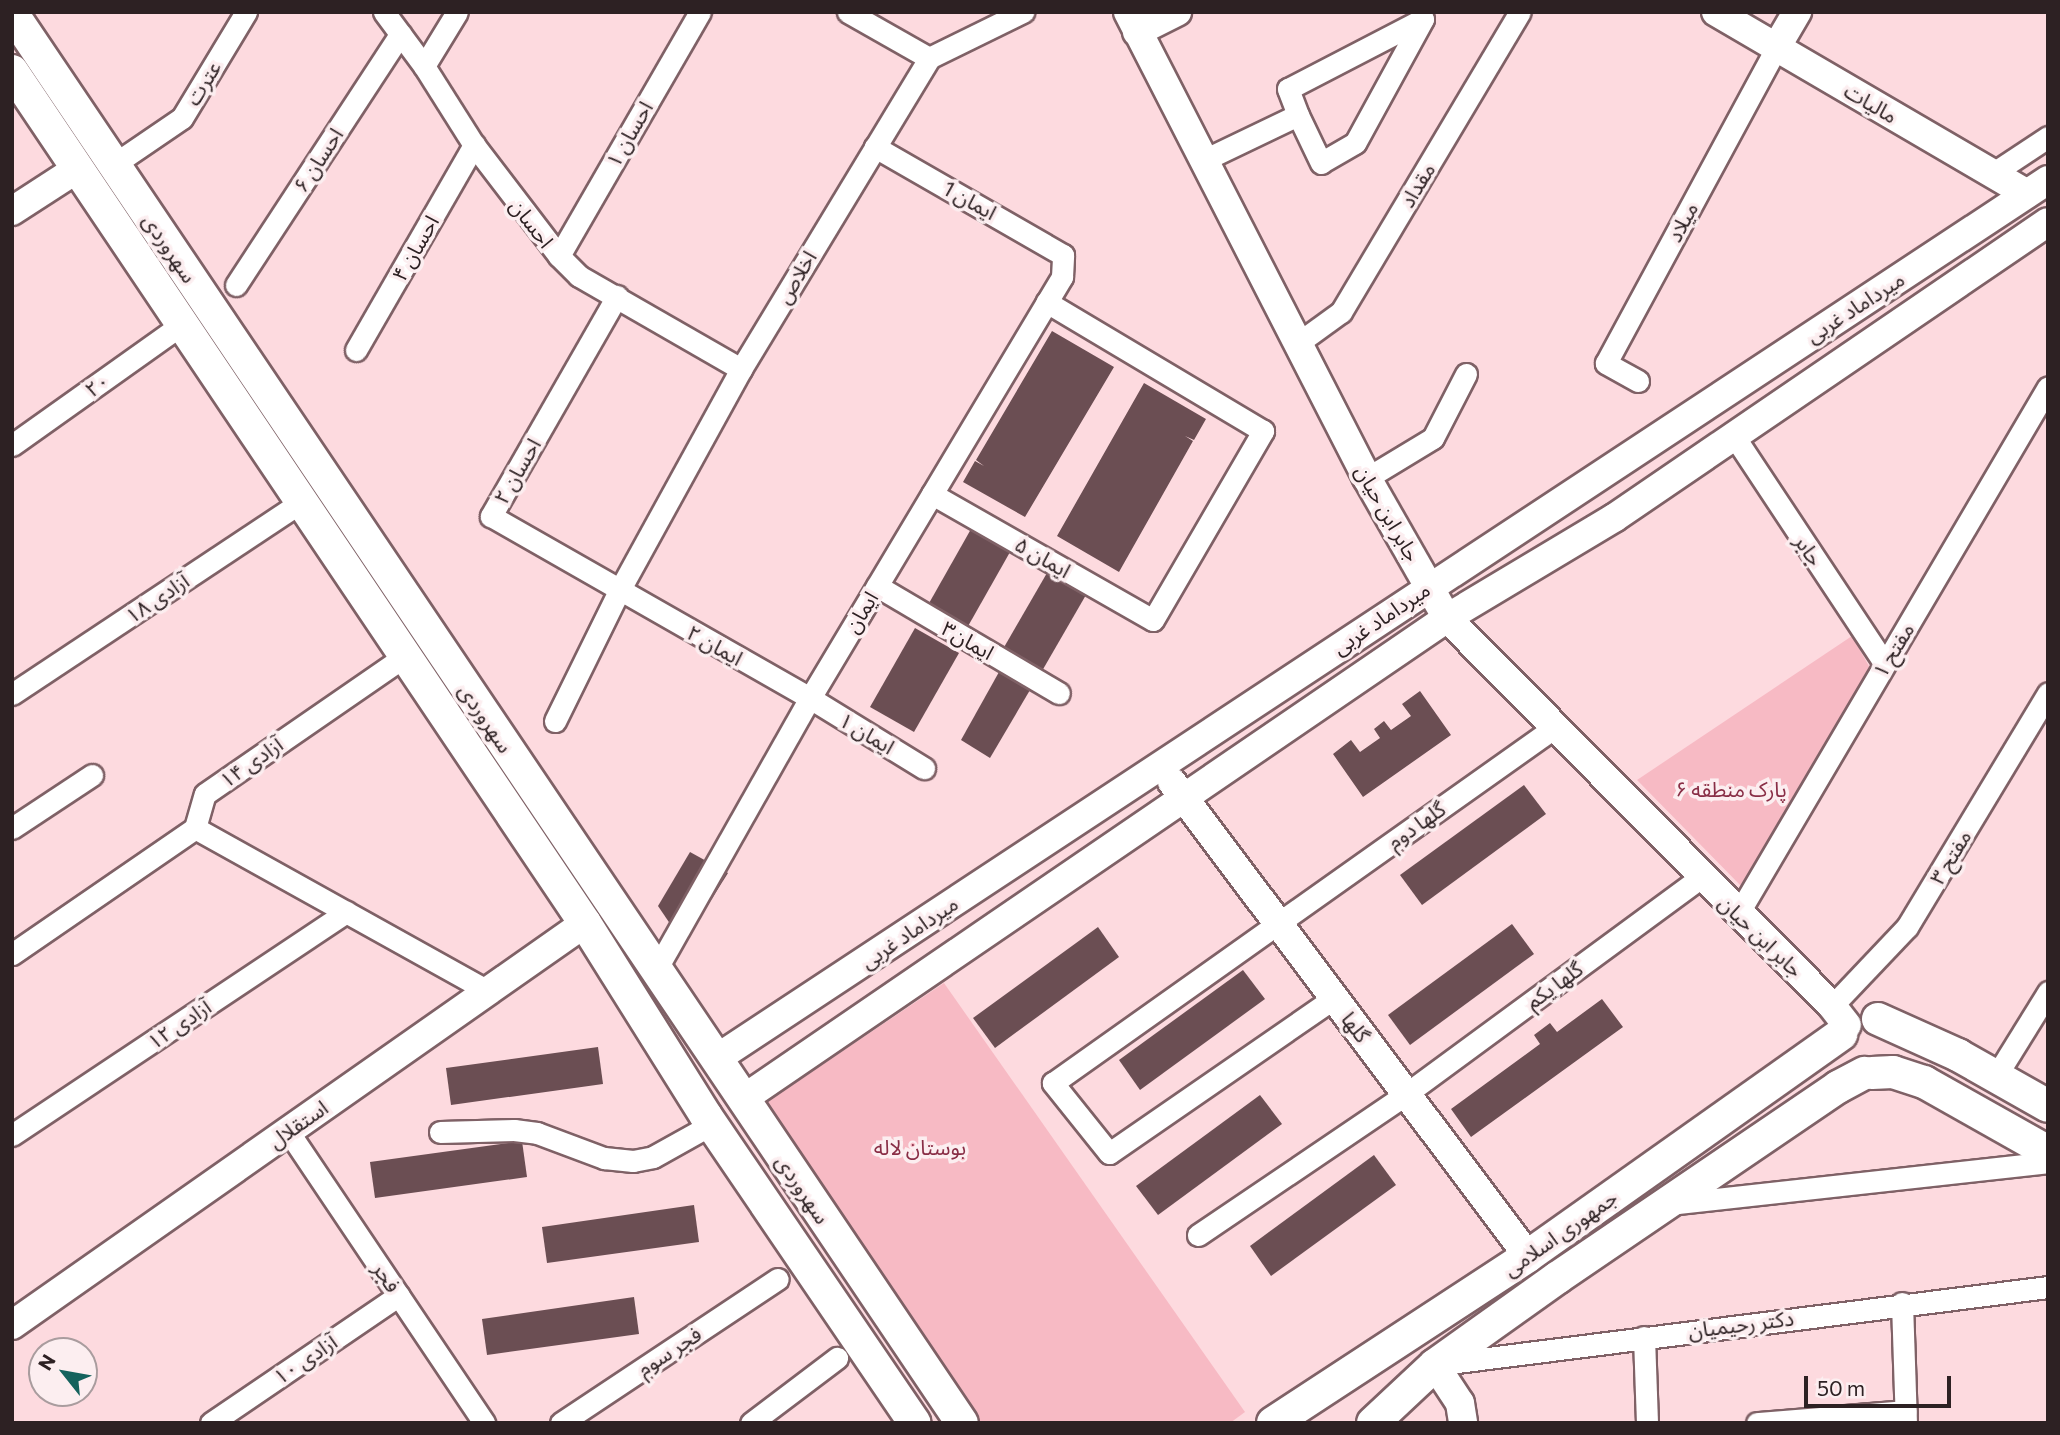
<!DOCTYPE html>
<meta charset="utf-8">
<style>
body{margin:0}
#map{position:relative;width:2060px;height:1435px;overflow:hidden;background:#fddadf;font-family:Commissioner,"Noto Sans Arabic",sans-serif}
div>[style]{position:absolute}
.green>*{inset:0;background:#f7bac4}
.building>*{inset:0;background:#6b4e53}
.roads{filter:drop-shadow(2px 0 #7f6166) drop-shadow(-2px 0 #7f6166) drop-shadow(0 2px #7f6166) drop-shadow(0 -2px #7f6166)}
.minor>*{height:21px;margin:-10.5px;padding:0 10.5px;transform-origin:10.5px;border-radius:10.5px;background:#fff}
.tertiary>*{height:28px;margin:-14px;padding:0 14px;transform-origin:14px;border-radius:14px;background:#fff}
.secondary>*{height:32px;margin:-16px;padding:0 16px;transform-origin:16px;border-radius:16px;background:#fff}
span{translate:-50% -50%;white-space:nowrap;text-align:center;line-height:1.15;-webkit-text-stroke:7px #fceef0;paint-order:stroke}
.street-label{font-size:21px;color:#2d2123}
.park-label{font-size:21px;color:#892e46}
.frame{position:absolute;inset:0;border:14px solid #2d2123;pointer-events:none}
.north{position:absolute;left:28px;top:1337px;width:70px;height:70px;box-sizing:border-box;background:#fceef0;border:2px solid #a99c9e;border-radius:50%;rotate:301deg;font-size:19px;font-weight:700;line-height:28px;text-align:center;color:#2d2123}
.north::after{content:'';display:block;margin:auto;width:24px;height:32px;background:#14625d;clip-path:polygon(50% 0,100% 100%,50% 72%,0 100%)}
.scale{position:absolute;left:1804px;top:1376px;width:147px;height:32px;box-sizing:border-box;border:4px solid #2d2123;border-top:0;padding-left:9px;font-size:21px;line-height:24px;white-space:nowrap;color:#2d2123;-webkit-text-stroke:5px #fceef0;paint-order:stroke}
</style>
<div id="map">
<div class="green">
<i style="clip-path:polygon(1852px 636px,1870px 668px,1743px 888px,1637px 780px)"></i>
<i style="clip-path:polygon(944px 983px,1245px 1412px,1230px 1423px,980px 1423px,752px 1112px)"></i>
</div>
<div class="building">
<i style="clip-path:polygon(1052px 331px,1114px 367px,1025px 517px,963px 482px,975px 461px,984px 466px,976px 460px)"></i>
<i style="clip-path:polygon(1144px 383px,1206px 419px,1194px 440px,1185px 436px,1193px 441px,1119px 572px,1057px 536px)"></i>
<i style="clip-path:polygon(975px 522px,1014px 545px,967px 628px,928px 605px)"></i>
<i style="clip-path:polygon(1051px 566px,1090px 588px,1042px 671px,1003px 649px)"></i>
<i style="clip-path:polygon(915px 628px,959px 653px,914px 732px,870px 707px)"></i>
<i style="clip-path:polygon(999px 672px,1030px 690px,990px 758px,961px 740px)"></i>
<i style="clip-path:polygon(1420px 691px,1451px 735px,1363px 797px,1333px 754px,1351px 740px,1360px 752px,1380px 738px,1374px 729px,1384px 721px,1391px 730px,1411px 716px,1402px 704px)"></i>
<i style="clip-path:polygon(1524px 785px,1546px 814px,1422px 905px,1400px 875px)"></i>
<i style="clip-path:polygon(690px 852px,728px 873px,689px 935px,677px 934px,658px 906px)"></i>
<i style="clip-path:polygon(1512px 924px,1534px 954px,1410px 1045px,1388px 1015px)"></i>
<i style="clip-path:polygon(1098px 927px,1119px 957px,995px 1048px,973px 1018px)"></i>
<i style="clip-path:polygon(1243px 970px,1265px 999px,1140px 1090px,1119px 1060px)"></i>
<i style="clip-path:polygon(1602px 999px,1623px 1027px,1471px 1137px,1451px 1109px,1540px 1044px,1534px 1035px,1550px 1023px,1557px 1032px)"></i>
<i style="clip-path:polygon(598px 1047px,603px 1084px,451px 1105px,446px 1068px)"></i>
<i style="clip-path:polygon(1260px 1095px,1282px 1124px,1158px 1215px,1136px 1186px)"></i>
<i style="clip-path:polygon(522px 1141px,527px 1177px,375px 1198px,370px 1162px)"></i>
<i style="clip-path:polygon(1374px 1155px,1396px 1185px,1271px 1276px,1250px 1246px)"></i>
<i style="clip-path:polygon(694px 1205px,699px 1242px,547px 1263px,542px 1227px)"></i>
<i style="clip-path:polygon(634px 1297px,639px 1334px,487px 1355px,482px 1319px)"></i>
</div>
<div class="roads">
<div class="minor">
<i style="left:384px;top:12px;width:67px;rotate:53.5deg"></i>
<i style="left:424px;top:66px;width:93px;rotate:57.7deg"></i>
<i style="left:474px;top:145px;width:140px;rotate:52.6deg"></i>
<i style="left:559px;top:256px;width:28px;rotate:45deg"></i>
<i style="left:579px;top:276px;width:187px;rotate:29.9deg"></i>
<i style="left:848px;top:12px;width:93px;rotate:29.6deg"></i>
<i style="left:424px;top:66px;width:63px;rotate:-58.6deg"></i>
<i style="left:1204px;top:160px;width:104px;rotate:-25.6deg"></i>
<i style="left:1298px;top:115px;width:28px;rotate:-111deg"></i>
<i style="left:1288px;top:89px;width:152px;rotate:-27.4deg"></i>
<i style="left:1423px;top:19px;width:141px;rotate:118.7deg"></i>
<i style="left:1355px;top:143px;width:39px;rotate:150deg"></i>
<i style="left:1321px;top:163px;width:53px;rotate:-115.6deg"></i>
<i style="left:113px;top:165px;width:83px;rotate:-34.3deg"></i>
<i style="left:182px;top:118px;width:124px;rotate:-58.9deg"></i>
<i style="left:1992px;top:174px;width:67px;rotate:-33.5deg"></i>
<i style="left:559px;top:256px;width:282px;rotate:-60deg"></i>
<i style="left:236px;top:285px;width:300px;rotate:-56.8deg"></i>
<i style="left:617px;top:296px;width:254px;rotate:119.8deg"></i>
<i style="left:491px;top:516px;width:367px;rotate:29.7deg"></i>
<i style="left:810px;top:698px;width:134px;rotate:31.6deg"></i>
<i style="left:1298px;top:343px;width:53px;rotate:-35.8deg"></i>
<i style="left:1341px;top:312px;width:349px;rotate:-59.2deg"></i>
<i style="left:356px;top:350px;width:237px;rotate:-60.1deg"></i>
<i style="left:1638px;top:381px;width:37px;rotate:-151deg"></i>
<i style="left:1606px;top:363px;width:358px;rotate:-61.6deg"></i>
<i style="left:1734px;top:436px;width:273px;rotate:56.5deg"></i>
<i style="left:12px;top:445px;width:209px;rotate:-35.4deg"></i>
<i style="left:1367px;top:478px;width:77px;rotate:-31.2deg"></i>
<i style="left:1433px;top:438px;width:72px;rotate:-62.7deg"></i>
<i style="left:932px;top:494px;width:254px;rotate:29.7deg"></i>
<i style="left:1153px;top:620px;width:219px;rotate:-59.8deg"></i>
<i style="left:1263px;top:431px;width:252px;rotate:-149.2deg"></i>
<i style="left:877px;top:586px;width:211px;rotate:30.5deg"></i>
<i style="left:12px;top:694px;width:347px;rotate:-33.6deg"></i>
<i style="left:555px;top:721px;width:145px;rotate:-63.8deg"></i>
<i style="left:619px;top:591px;width:253px;rotate:-61.2deg"></i>
<i style="left:741px;top:369px;width:363px;rotate:-58.8deg"></i>
<i style="left:929px;top:58px;width:105px;rotate:-26.1deg"></i>
<i style="left:12px;top:828px;width:96px;rotate:-33.5deg"></i>
<i style="left:195px;top:828px;width:335px;rotate:29.1deg"></i>
<i style="left:1738px;top:914px;width:611px;rotate:-59.53deg"></i>
<i style="left:12px;top:954px;width:222px;rotate:-34.5deg"></i>
<i style="left:195px;top:828px;width:35px;rotate:-74deg"></i>
<i style="left:205px;top:794px;width:243px;rotate:-34.6deg"></i>
<i style="left:656px;top:970px;width:313px;rotate:-60.5deg"></i>
<i style="left:810px;top:698px;width:491px;rotate:-59.1deg"></i>
<i style="left:1062px;top:277px;width:22px;rotate:-87deg"></i>
<i style="left:1063px;top:255px;width:217px;rotate:-150.1deg"></i>
<i style="left:1334px;top:998px;width:273px;rotate:145.4deg"></i>
<i style="left:1109px;top:1153px;width:90px;rotate:-128.7deg"></i>
<i style="left:1053px;top:1083px;width:615px;rotate:-35.34deg"></i>
<i style="left:1832px;top:1006px;width:109px;rotate:-46.5deg"></i>
<i style="left:1907px;top:927px;width:273px;rotate:-58.9deg"></i>
<i style="left:1996px;top:1076px;width:99px;rotate:-58.2deg"></i>
<i style="left:288px;top:1131px;width:352px;rotate:56.1deg"></i>
<i style="left:440px;top:1132px;width:74px;rotate:-1.5deg"></i>
<i style="left:514px;top:1130px;width:23px;rotate:7deg"></i>
<i style="left:537px;top:1133px;width:72px;rotate:20.5deg"></i>
<i style="left:604px;top:1158px;width:29px;rotate:6deg"></i>
<i style="left:633px;top:1161px;width:20px;rotate:-11deg"></i>
<i style="left:653px;top:1157px;width:68px;rotate:-29.2deg"></i>
<i style="left:12px;top:1135px;width:402px;rotate:-33.7deg"></i>
<i style="left:1670px;top:1204px;width:380px;rotate:-6.3deg"></i>
<i style="left:1198px;top:1235px;width:251px;rotate:-34.1deg"></i>
<i style="left:1406px;top:1094px;width:366px;rotate:-36.3deg"></i>
<i style="left:1902px;top:1303px;width:120px;rotate:88.1deg"></i>
<i style="left:1644px;top:1337px;width:86px;rotate:88deg"></i>
<i style="left:1441px;top:1364px;width:612px;rotate:-7.23deg"></i>
<i style="left:211px;top:1423px;width:227px;rotate:-34.2deg"></i>
<i style="left:561px;top:1423px;width:260px;rotate:-33.6deg"></i>
<i style="left:751px;top:1423px;width:108px;rotate:-37.1deg"></i>
<i style="left:1757px;top:1423px;width:149px;rotate:-4.6deg"></i>
</div>
<div class="tertiary">
<i style="left:1128px;top:12px;width:524px;rotate:62.85deg"></i>
<i style="left:1367px;top:478px;width:161px;rotate:60.3deg"></i>
<i style="left:1447px;top:618px;width:547px;rotate:45.22deg"></i>
<i style="left:1832px;top:1006px;width:24px;rotate:52deg"></i>
<i style="left:1716px;top:12px;width:360px;rotate:30.3deg"></i>
<i style="left:1137px;top:32px;width:45px;rotate:-26.6deg"></i>
<i style="left:1776px;top:48px;width:42px;rotate:-59.7deg"></i>
<i style="left:12px;top:211px;width:77px;rotate:-32.9deg"></i>
<i style="left:1172px;top:782px;width:593px;rotate:53.09deg"></i>
<i style="left:716px;top:1059px;width:1596px;rotate:-33.42deg"></i>
<i style="left:743px;top:1099px;width:853px;rotate:-34.34deg"></i>
<i style="left:1447px;top:618px;width:195px;rotate:-30.9deg"></i>
<i style="left:1614px;top:518px;width:525px;rotate:-34.3deg"></i>
<i style="left:12px;top:1325px;width:700px;rotate:-35.05deg"></i>
<i style="left:1435px;top:1365px;width:45px;rotate:56.7deg"></i>
<i style="left:1460px;top:1403px;width:20px;rotate:81deg"></i>
</div>
<div class="secondary">
<i style="left:12px;top:13px;width:1700px;rotate:56.03deg"></i>
<i style="left:12px;top:71px;width:1027px;rotate:56.08deg"></i>
<i style="left:585px;top:923px;width:228px;rotate:57.9deg"></i>
<i style="left:706px;top:1116px;width:371px;rotate:55.8deg"></i>
<i style="left:1878px;top:1019px;width:88px;rotate:24.2deg"></i>
<i style="left:1958px;top:1055px;width:103px;rotate:29.5deg"></i>
<i style="left:1872px;top:1073px;width:21px;rotate:-3deg"></i>
<i style="left:1893px;top:1072px;width:33px;rotate:18deg"></i>
<i style="left:1924px;top:1082px;width:142px;rotate:29.4deg"></i>
<i style="left:1273px;top:1423px;width:305px;rotate:-33.2deg"></i>
<i style="left:1528px;top:1256px;width:384px;rotate:-35.3deg"></i>
<i style="left:1373px;top:1423px;width:85px;rotate:-43.1deg"></i>
<i style="left:1435px;top:1365px;width:150px;rotate:-35.5deg"></i>
<i style="left:1557px;top:1278px;width:340px;rotate:-34.2deg"></i>
<i style="left:1838px;top:1087px;width:30px;rotate:-28deg"></i>
</div>
</div>
<div class="street-label">
<span style="left:203px;top:83px;rotate:-59deg">عترت</span>
<span style="left:1871px;top:103px;rotate:30deg">مالیات</span>
<span style="left:629px;top:134px;rotate:-60deg">احسان ۱</span>
<span style="left:318px;top:160px;rotate:-57deg">احسان ۶</span>
<span style="left:1417px;top:185px;rotate:-59deg">مقداد</span>
<span style="left:970px;top:200px;rotate:29deg">ایمان 1</span>
<span style="left:1682px;top:222px;rotate:-62deg">میلاد</span>
<span style="left:532px;top:223px;rotate:52deg">احسان</span>
<span style="left:170px;top:248px;rotate:56deg">سهروردی</span>
<span style="left:415px;top:248px;rotate:-60deg">احسان ۴</span>
<span style="left:796px;top:277px;rotate:-59deg">اخلاص</span>
<span style="left:1855px;top:307px;rotate:-33deg">میرداماد غربی</span>
<span style="left:97px;top:385px;rotate:-36deg">۲۰</span>
<span style="left:517px;top:471px;rotate:-60deg">احسان ۲</span>
<span style="left:1388px;top:513px;rotate:60deg">جابر ابن حیان</span>
<span style="left:1809px;top:550px;rotate:56deg">جابر</span>
<span style="left:1043px;top:557px;rotate:30deg">ایمان ۵</span>
<span style="left:157px;top:598px;rotate:-34deg">آزادی ۱۸</span>
<span style="left:861px;top:612px;rotate:-59deg">ایمان</span>
<span style="left:1381px;top:618px;rotate:-34deg">میرداماد غربی</span>
<span style="left:968px;top:640px;rotate:30deg">ایمان۳</span>
<span style="left:715px;top:645px;rotate:29deg">ایمان ۲</span>
<span style="left:1893px;top:650px;rotate:-59deg">مفتح ۱</span>
<span style="left:486px;top:718px;rotate:56deg">سهروردی</span>
<span style="left:867px;top:733px;rotate:31deg">ایمان ۱</span>
<span style="left:251px;top:762px;rotate:-35deg">آزادی ۱۴</span>
<span style="left:1416px;top:825px;rotate:-35deg">گلها دوم</span>
<span style="left:1950px;top:857px;rotate:-59deg">مفتح ۳</span>
<span style="left:909px;top:932px;rotate:-34deg">میرداماد غربی</span>
<span style="left:1761px;top:936px;rotate:44deg">جابر ابن حیان</span>
<span style="left:1554px;top:985px;rotate:-36deg">گلها یکم</span>
<span style="left:179px;top:1024px;rotate:-34deg">آزادی ۱۲</span>
<span style="left:1356px;top:1027px;rotate:53deg">گلها</span>
<span style="left:298px;top:1124px;rotate:-35deg">استقلال</span>
<span style="left:803px;top:1189px;rotate:56deg">سهروردی</span>
<span style="left:1560px;top:1233px;rotate:-35deg">جمهوری اسلامی</span>
<span style="left:387px;top:1277px;rotate:56deg">فجر</span>
<span style="left:1741px;top:1324px;rotate:-7deg">دکتر رحیمیان</span>
<span style="left:669px;top:1351px;rotate:-33deg">فجر سوم</span>
<span style="left:305px;top:1359px;rotate:-34deg">آزادی ۱۰</span>
</div>
<div class="park-label">
<span style="left:1731px;top:789px">پارک منطقه ۶</span>
<span style="left:920px;top:1147px">بوستان لاله</span>
</div>
<div class="frame"></div>
<div class="north">N</div>
<div class="scale">50 m</div>
</div>
